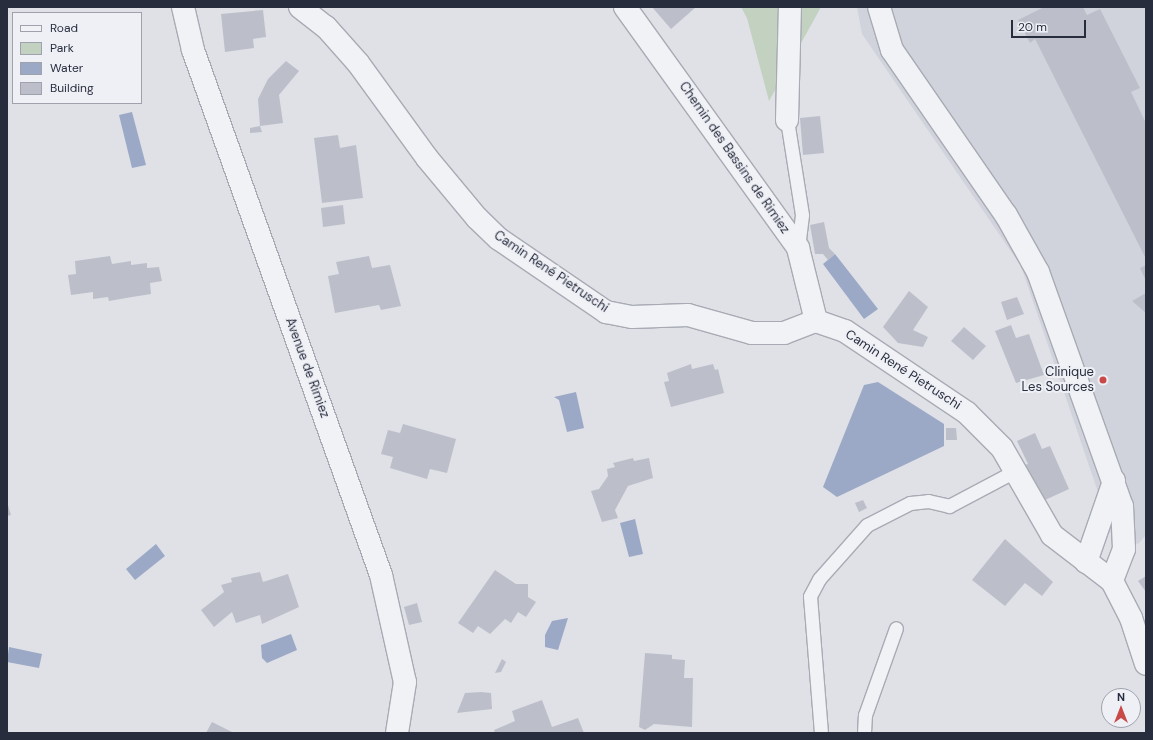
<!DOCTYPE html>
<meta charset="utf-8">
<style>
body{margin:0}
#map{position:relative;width:1153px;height:740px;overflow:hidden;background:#dfe1e7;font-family:"DM Sans",sans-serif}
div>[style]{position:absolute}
.built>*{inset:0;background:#d1d3dc}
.green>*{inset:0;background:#c2d1c0}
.water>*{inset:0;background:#9ba9c6}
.building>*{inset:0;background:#bcbfca}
.roads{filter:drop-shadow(1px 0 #a8abb4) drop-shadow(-1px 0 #a8abb4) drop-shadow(0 1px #a8abb4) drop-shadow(0 -1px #a8abb4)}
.service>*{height:13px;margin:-6.5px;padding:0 6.5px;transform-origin:6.5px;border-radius:6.5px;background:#f1f2f6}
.minor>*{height:22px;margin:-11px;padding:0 11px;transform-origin:11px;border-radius:11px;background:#f1f2f6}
.tertiary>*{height:22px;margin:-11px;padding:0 11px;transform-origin:11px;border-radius:11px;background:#f1f2f6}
.dots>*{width:11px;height:11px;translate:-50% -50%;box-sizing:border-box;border:2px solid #eef0f5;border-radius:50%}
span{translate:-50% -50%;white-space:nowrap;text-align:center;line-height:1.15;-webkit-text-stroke:4px #eef0f5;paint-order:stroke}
.street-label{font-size:13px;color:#282d3e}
.poi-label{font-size:13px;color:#282d3e}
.right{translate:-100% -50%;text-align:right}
.frame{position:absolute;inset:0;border:8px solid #282d3e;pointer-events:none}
.legend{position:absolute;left:12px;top:12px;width:130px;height:92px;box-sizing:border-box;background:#eef0f5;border:1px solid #9fa2ac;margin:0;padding:5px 7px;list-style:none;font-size:12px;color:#282d3e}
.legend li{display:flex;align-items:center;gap:8px;height:20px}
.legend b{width:20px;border:1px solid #9fa2ac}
.north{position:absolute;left:1101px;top:688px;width:40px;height:40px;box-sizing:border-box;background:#eef0f5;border:1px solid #9fa2ac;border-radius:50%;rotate:0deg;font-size:11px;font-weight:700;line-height:16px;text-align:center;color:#282d3e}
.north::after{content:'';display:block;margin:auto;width:14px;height:18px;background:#c84948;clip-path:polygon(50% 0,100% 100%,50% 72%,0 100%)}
.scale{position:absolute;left:1011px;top:20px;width:75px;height:18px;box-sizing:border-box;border:2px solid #282d3e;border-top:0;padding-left:5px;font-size:12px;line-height:14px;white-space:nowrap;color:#282d3e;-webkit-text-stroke:3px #eef0f5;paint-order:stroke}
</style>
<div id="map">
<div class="built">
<i style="clip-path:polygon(857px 7px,1146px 7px,1146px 535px,1138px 544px,1098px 528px,1099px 495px,1021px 266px,862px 34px)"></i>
</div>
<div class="green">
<i style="clip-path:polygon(741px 7px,821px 7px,769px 101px,747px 18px)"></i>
</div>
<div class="water">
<i style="clip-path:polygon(132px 112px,146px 165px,132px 168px,119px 115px)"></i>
<i style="clip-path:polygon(835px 254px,878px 309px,864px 319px,823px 264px)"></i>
<i style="clip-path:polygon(878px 382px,944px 424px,944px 446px,837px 497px,823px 487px,864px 385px)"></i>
<i style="clip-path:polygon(576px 392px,584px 428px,567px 432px,559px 400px,554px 397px)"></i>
<i style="clip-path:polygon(635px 519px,643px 554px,629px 557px,620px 523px)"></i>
<i style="clip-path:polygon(156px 544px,165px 556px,135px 580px,126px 569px)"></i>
<i style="clip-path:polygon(568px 618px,558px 650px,545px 647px,545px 635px,552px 621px)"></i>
<i style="clip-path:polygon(291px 634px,297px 650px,267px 663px,262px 658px,261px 645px)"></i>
<i style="clip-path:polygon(9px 647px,42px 654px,39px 668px,7px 662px)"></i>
</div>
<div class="building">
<i style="clip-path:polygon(652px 7px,696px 7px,671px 29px)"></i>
<i style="clip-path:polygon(1044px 7px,1083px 7px,1087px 15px,1100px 9px,1140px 88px,1131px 92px,1146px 123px,1146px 259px,1035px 39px,1030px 43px,1018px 20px)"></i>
<i style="clip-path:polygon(263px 10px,266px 37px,253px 39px,254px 48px,225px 52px,221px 14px)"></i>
<i style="clip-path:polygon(286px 61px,299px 71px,279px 95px,283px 123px,260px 126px,258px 99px,268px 79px)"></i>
<i style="clip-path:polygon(820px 116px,824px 153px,803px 155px,800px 118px)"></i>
<i style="clip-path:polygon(260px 126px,262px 132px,250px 133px,250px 128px)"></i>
<i style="clip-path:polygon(338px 135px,340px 148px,356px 145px,363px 198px,322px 203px,314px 138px)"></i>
<i style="clip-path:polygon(343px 205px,345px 224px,323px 227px,321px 208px)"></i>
<i style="clip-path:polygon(824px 222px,829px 248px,835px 254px,828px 260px,823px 254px,815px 254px,810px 225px)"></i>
<i style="clip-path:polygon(110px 256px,112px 264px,131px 261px,131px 265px,147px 263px,147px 268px,159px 267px,162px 281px,150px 283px,151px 294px,132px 297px,109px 301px,108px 297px,93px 299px,93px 292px,71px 295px,68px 275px,76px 274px,75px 261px)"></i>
<i style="clip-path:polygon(369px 256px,372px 268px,390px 265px,401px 306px,381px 310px,379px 305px,335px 313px,328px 276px,339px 274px,336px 262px)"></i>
<i style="clip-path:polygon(1146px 265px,1146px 281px,1140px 268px)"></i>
<i style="clip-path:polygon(909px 291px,928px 307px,913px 330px,928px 337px,923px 347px,898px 343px,883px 327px)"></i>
<i style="clip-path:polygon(1146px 293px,1146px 313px,1132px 301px)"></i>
<i style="clip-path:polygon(1017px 297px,1024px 314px,1007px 320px,1001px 302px)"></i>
<i style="clip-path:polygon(1011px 325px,1016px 338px,1029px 334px,1044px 375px,1016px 383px,995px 331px)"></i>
<i style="clip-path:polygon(964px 327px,986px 346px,973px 360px,951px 341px)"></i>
<i style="clip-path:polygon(691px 364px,692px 369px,713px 364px,715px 370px,718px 369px,724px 393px,671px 407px,664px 382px,669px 381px,667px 373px)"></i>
<i style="clip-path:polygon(403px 424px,456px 439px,447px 473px,430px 469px,427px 479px,390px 468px,393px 457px,381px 454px,388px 430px,400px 433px)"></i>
<i style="clip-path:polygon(946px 428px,956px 428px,957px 440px,946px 440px)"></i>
<i style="clip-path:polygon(1035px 433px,1042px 449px,1050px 446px,1069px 489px,1045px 500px,1025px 465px,1028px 464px,1017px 441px)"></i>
<i style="clip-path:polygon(633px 458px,634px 461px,649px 458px,653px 478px,628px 486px,615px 510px,618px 518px,602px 522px,591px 491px,599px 489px,608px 476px,607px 469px,615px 467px,613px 463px)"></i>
<i style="clip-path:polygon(863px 500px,867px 508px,859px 512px,855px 503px)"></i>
<i style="clip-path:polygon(7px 502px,11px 515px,7px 516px)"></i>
<i style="clip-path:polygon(1005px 539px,1053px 582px,1042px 596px,1025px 583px,1005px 606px,972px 580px)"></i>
<i style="clip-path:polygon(495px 570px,516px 584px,528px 584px,528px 597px,536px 602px,526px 617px,518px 612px,511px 623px,505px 619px,490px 634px,478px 626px,473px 633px,458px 623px)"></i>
<i style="clip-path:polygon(260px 572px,263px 582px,288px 574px,299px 607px,262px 624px,260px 615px,236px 623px,232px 612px,214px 627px,201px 610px,224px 592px,221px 585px,232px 582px,231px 578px)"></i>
<i style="clip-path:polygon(1146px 576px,1146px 592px,1138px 581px)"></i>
<i style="clip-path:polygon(417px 603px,422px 622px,409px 625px,404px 607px)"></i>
<i style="clip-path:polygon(645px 653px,672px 655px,672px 659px,685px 660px,684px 678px,693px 678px,692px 727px,654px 724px,645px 730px,639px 727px)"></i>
<i style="clip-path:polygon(502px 659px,506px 662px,501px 672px,495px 673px)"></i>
<i style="clip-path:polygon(481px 692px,491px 693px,492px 709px,457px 713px,465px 693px)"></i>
<i style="clip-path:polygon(542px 700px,552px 727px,578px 718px,584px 733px,495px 733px,494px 730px,515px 721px,512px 711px)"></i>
<i style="clip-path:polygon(212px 722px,234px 733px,206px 733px)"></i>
</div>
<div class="roads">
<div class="service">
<i style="left:787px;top:120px;width:96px;rotate:81deg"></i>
<i style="left:802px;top:215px;width:33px;rotate:97deg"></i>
<i style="left:821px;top:733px;width:137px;rotate:-94.6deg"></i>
<i style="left:810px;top:596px;width:19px;rotate:-62deg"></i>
<i style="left:819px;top:579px;width:72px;rotate:-48.4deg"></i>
<i style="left:867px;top:525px;width:48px;rotate:-27.1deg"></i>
<i style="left:910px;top:503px;width:18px;rotate:-6deg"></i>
<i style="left:928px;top:501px;width:22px;rotate:13deg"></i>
<i style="left:949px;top:506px;width:72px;rotate:-28deg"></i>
<i style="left:864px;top:733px;width:18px;rotate:-87deg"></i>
<i style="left:865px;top:715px;width:92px;rotate:-70.4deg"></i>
</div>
<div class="minor">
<i style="left:300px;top:7px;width:33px;rotate:38deg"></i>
<i style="left:326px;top:27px;width:48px;rotate:48.4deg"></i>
<i style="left:358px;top:63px;width:117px;rotate:54deg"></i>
<i style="left:427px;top:158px;width:78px;rotate:50.2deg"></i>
<i style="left:477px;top:218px;width:30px;rotate:44deg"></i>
<i style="left:499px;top:239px;width:130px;rotate:34.3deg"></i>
<i style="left:606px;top:312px;width:26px;rotate:11deg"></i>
<i style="left:632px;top:317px;width:56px;rotate:-2deg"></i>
<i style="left:688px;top:315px;width:66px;rotate:15.7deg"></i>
<i style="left:752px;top:333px;width:32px"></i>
<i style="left:784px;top:333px;width:34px;rotate:-21deg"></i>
<i style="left:816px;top:321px;width:31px;rotate:19deg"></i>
<i style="left:845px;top:331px;width:147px;rotate:33.9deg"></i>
<i style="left:967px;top:413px;width:49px;rotate:45deg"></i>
<i style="left:1002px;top:448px;width:100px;rotate:60.1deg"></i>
<i style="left:1052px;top:535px;width:76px;rotate:37.5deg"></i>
<i style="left:1112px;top:581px;width:42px;rotate:62.8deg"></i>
<i style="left:1131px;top:618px;width:48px;rotate:71.9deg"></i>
<i style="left:625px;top:7px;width:297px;rotate:54.3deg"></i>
<i style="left:798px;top:248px;width:75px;rotate:76.1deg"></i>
<i style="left:879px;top:7px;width:45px;rotate:73.2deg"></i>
<i style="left:892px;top:50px;width:201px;rotate:55.4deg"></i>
<i style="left:1006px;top:215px;width:65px;rotate:60.7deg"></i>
<i style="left:1038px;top:272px;width:249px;rotate:70.3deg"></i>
<i style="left:1122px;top:506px;width:43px;rotate:87.3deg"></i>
<i style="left:1124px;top:549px;width:34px;rotate:111deg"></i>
<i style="left:787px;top:120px;width:113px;rotate:-88.5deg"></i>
<i style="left:1086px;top:562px;width:86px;rotate:-70.9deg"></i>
</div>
<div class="tertiary">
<i style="left:183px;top:7px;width:44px;rotate:76.9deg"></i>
<i style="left:193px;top:50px;width:558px;rotate:70.3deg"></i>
<i style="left:381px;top:575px;width:110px;rotate:77.4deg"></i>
<i style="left:405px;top:682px;width:52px;rotate:98.9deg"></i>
</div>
</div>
<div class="dots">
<i style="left:1103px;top:380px;background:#c84948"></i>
</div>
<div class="street-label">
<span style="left:734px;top:158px;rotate:55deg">Chemin des Bassins de Rimiez</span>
<span style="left:551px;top:272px;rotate:34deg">Camin René Pietruschi</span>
<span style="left:307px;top:368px;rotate:70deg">Avenue de Rimiez</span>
<span style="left:903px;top:370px;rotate:33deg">Camin René Pietruschi</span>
</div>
<div class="poi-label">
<span class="right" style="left:1094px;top:380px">Clinique<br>Les Sources</span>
</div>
<div class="frame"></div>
<ul class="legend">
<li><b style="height:5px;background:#f1f2f6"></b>Road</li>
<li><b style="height:11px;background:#c2d1c0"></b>Park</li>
<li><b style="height:11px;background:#9ba9c6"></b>Water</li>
<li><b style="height:11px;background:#bcbfca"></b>Building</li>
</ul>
<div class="north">N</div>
<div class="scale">20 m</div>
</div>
